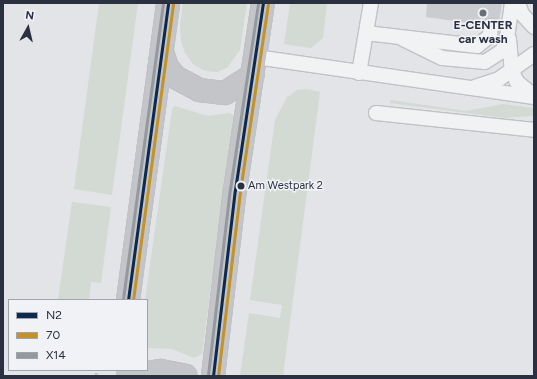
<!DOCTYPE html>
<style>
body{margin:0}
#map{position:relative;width:537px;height:379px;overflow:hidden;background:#e2e4e7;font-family:Figtree,sans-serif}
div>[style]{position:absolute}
.green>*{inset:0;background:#d2dad3}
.building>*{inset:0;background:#cacccf}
.path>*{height:2.5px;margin-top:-1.25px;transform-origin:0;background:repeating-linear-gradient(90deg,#c4c5ca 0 3px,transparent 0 6px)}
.roads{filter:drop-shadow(1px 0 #c0c2c5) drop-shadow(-1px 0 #c0c2c5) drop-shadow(0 1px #c0c2c5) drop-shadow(0 -1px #c0c2c5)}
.lane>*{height:14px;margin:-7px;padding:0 7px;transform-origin:7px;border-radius:7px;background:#f1f2f4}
.secondary>*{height:22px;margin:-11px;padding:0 11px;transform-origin:11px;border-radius:11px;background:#c3c5c8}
.bus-1>*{height:3px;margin:-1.5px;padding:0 1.5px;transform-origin:1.5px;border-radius:1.5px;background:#0c294f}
.bus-2>*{height:3px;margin:-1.5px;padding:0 1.5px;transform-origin:1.5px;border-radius:1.5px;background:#c49226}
.bus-3>*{height:3px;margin:-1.5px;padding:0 1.5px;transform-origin:1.5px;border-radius:1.5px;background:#94989f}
.dots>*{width:11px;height:11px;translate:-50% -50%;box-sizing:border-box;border:2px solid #f0f2f6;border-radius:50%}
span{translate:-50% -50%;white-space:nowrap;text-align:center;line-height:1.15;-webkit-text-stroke:3px #f0f2f6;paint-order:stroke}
.bus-label{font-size:11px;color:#2a303f}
.left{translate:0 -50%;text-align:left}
.poi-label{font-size:12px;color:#2a303f;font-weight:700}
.frame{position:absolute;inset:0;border:4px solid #2a303f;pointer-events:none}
.legend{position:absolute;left:8px;top:299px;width:140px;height:72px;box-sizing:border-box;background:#f0f2f6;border:1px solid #a1a4ad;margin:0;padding:5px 7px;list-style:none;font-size:12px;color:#2a303f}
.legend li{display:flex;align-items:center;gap:8px;height:20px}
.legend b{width:20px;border:1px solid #a1a4ad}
.north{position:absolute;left:8px;top:8px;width:40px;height:40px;-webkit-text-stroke:3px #f0f2f6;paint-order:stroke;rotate:8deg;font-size:11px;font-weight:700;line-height:16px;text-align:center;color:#2a303f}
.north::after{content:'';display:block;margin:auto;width:14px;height:18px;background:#2a303f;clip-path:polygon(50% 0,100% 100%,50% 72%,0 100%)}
</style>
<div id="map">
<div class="green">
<i style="clip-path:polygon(99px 3px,138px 3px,112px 195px,74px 189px)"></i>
<i style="clip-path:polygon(183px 3px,247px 3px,240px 50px,227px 68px,217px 72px,205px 71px,193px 64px,185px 53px,181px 41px,180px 25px)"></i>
<i style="clip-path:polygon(290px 3px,327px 3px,323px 38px,311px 48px,284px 44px)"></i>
<i style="clip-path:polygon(307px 89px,320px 92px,283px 376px,240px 376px,249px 313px,280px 318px,282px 305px,250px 300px,275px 120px,287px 97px,297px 90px)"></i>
<i style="clip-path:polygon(391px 100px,466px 111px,503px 104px,534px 108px,534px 116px,505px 118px,390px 103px)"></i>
<i style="clip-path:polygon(175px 106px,208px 116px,229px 113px,234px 115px,202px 354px,194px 358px,172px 349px,147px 348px,145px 300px,172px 109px)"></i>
<i style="clip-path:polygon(72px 202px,111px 207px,101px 283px,91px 282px,89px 300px,58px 300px)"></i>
</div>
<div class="building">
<i style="clip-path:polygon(427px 3px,502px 3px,499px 24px,491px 18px,484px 21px,483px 25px,426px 17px)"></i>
</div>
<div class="path">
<i style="left:96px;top:376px;width:6px;rotate:-90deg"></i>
</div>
<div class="roads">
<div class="lane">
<i style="left:518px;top:3px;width:12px;rotate:70deg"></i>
<i style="left:522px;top:14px;width:18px;rotate:47deg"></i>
<i style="left:366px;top:33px;width:112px;rotate:6.7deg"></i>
<i style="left:477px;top:46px;width:16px;rotate:-38deg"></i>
<i style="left:490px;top:36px;width:10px;rotate:-84deg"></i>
<i style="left:403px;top:39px;width:43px;rotate:26deg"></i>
<i style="left:442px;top:58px;width:43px;rotate:5.3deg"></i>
<i style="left:485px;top:62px;width:20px;rotate:-33deg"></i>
<i style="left:502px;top:51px;width:7px;rotate:-56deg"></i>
<i style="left:506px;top:45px;width:42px;rotate:-81.9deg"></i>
<i style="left:509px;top:39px;width:32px;rotate:85deg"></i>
<i style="left:512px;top:71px;width:12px;rotate:66deg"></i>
<i style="left:517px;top:82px;width:22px;rotate:39deg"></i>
<i style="left:256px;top:57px;width:281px;rotate:8.2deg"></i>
<i style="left:359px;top:73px;width:71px;rotate:-80.3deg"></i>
<i style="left:475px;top:87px;width:25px;rotate:-18deg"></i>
<i style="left:499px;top:79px;width:43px;rotate:-35.5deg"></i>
<i style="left:376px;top:113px;width:159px;rotate:6.1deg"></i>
</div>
<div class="secondary">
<i style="left:162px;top:52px;width:16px;rotate:72deg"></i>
<i style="left:167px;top:67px;width:13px;rotate:51deg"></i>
<i style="left:175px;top:77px;width:27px;rotate:28deg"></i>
<i style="left:199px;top:90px;width:26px;rotate:7deg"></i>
<i style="left:225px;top:93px;width:33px;rotate:-33deg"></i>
<i style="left:128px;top:300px;width:300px;rotate:-82.3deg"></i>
<i style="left:128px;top:376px;width:33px;rotate:-9deg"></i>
<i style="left:161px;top:371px;width:25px;rotate:11deg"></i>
<i style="left:213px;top:376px;width:187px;rotate:-83.3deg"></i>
<i style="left:235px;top:190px;width:189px;rotate:-81.5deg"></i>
</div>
</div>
<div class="bus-1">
<i style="left:128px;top:300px;width:300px;rotate:-82.3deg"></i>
<i style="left:213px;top:376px;width:187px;rotate:-83.3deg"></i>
<i style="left:235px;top:190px;width:189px;rotate:-81.5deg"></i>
</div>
<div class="bus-2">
<i style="left:133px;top:300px;width:299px;rotate:-82.3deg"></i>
<i style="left:218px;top:376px;width:186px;rotate:-83.2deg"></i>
<i style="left:240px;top:191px;width:189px;rotate:-81.5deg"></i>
</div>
<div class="bus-3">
<i style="left:123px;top:299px;width:299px;rotate:-82.3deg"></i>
<i style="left:208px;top:375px;width:187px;rotate:-83.3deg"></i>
<i style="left:230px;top:189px;width:188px;rotate:-81.4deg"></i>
</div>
<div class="dots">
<i style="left:483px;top:13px;background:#6a6f7a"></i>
<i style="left:241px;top:186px;background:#2a303f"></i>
</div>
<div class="bus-label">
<span class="left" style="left:248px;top:186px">Am Westpark 2</span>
</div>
<div class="poi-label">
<span style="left:483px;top:33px">E-CENTER<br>car wash</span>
</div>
<div class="frame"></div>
<ul class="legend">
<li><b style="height:5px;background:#0c294f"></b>N2</li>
<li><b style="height:5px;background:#c49226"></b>70</li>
<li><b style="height:5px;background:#94989f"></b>X14</li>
</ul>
<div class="north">N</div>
</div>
